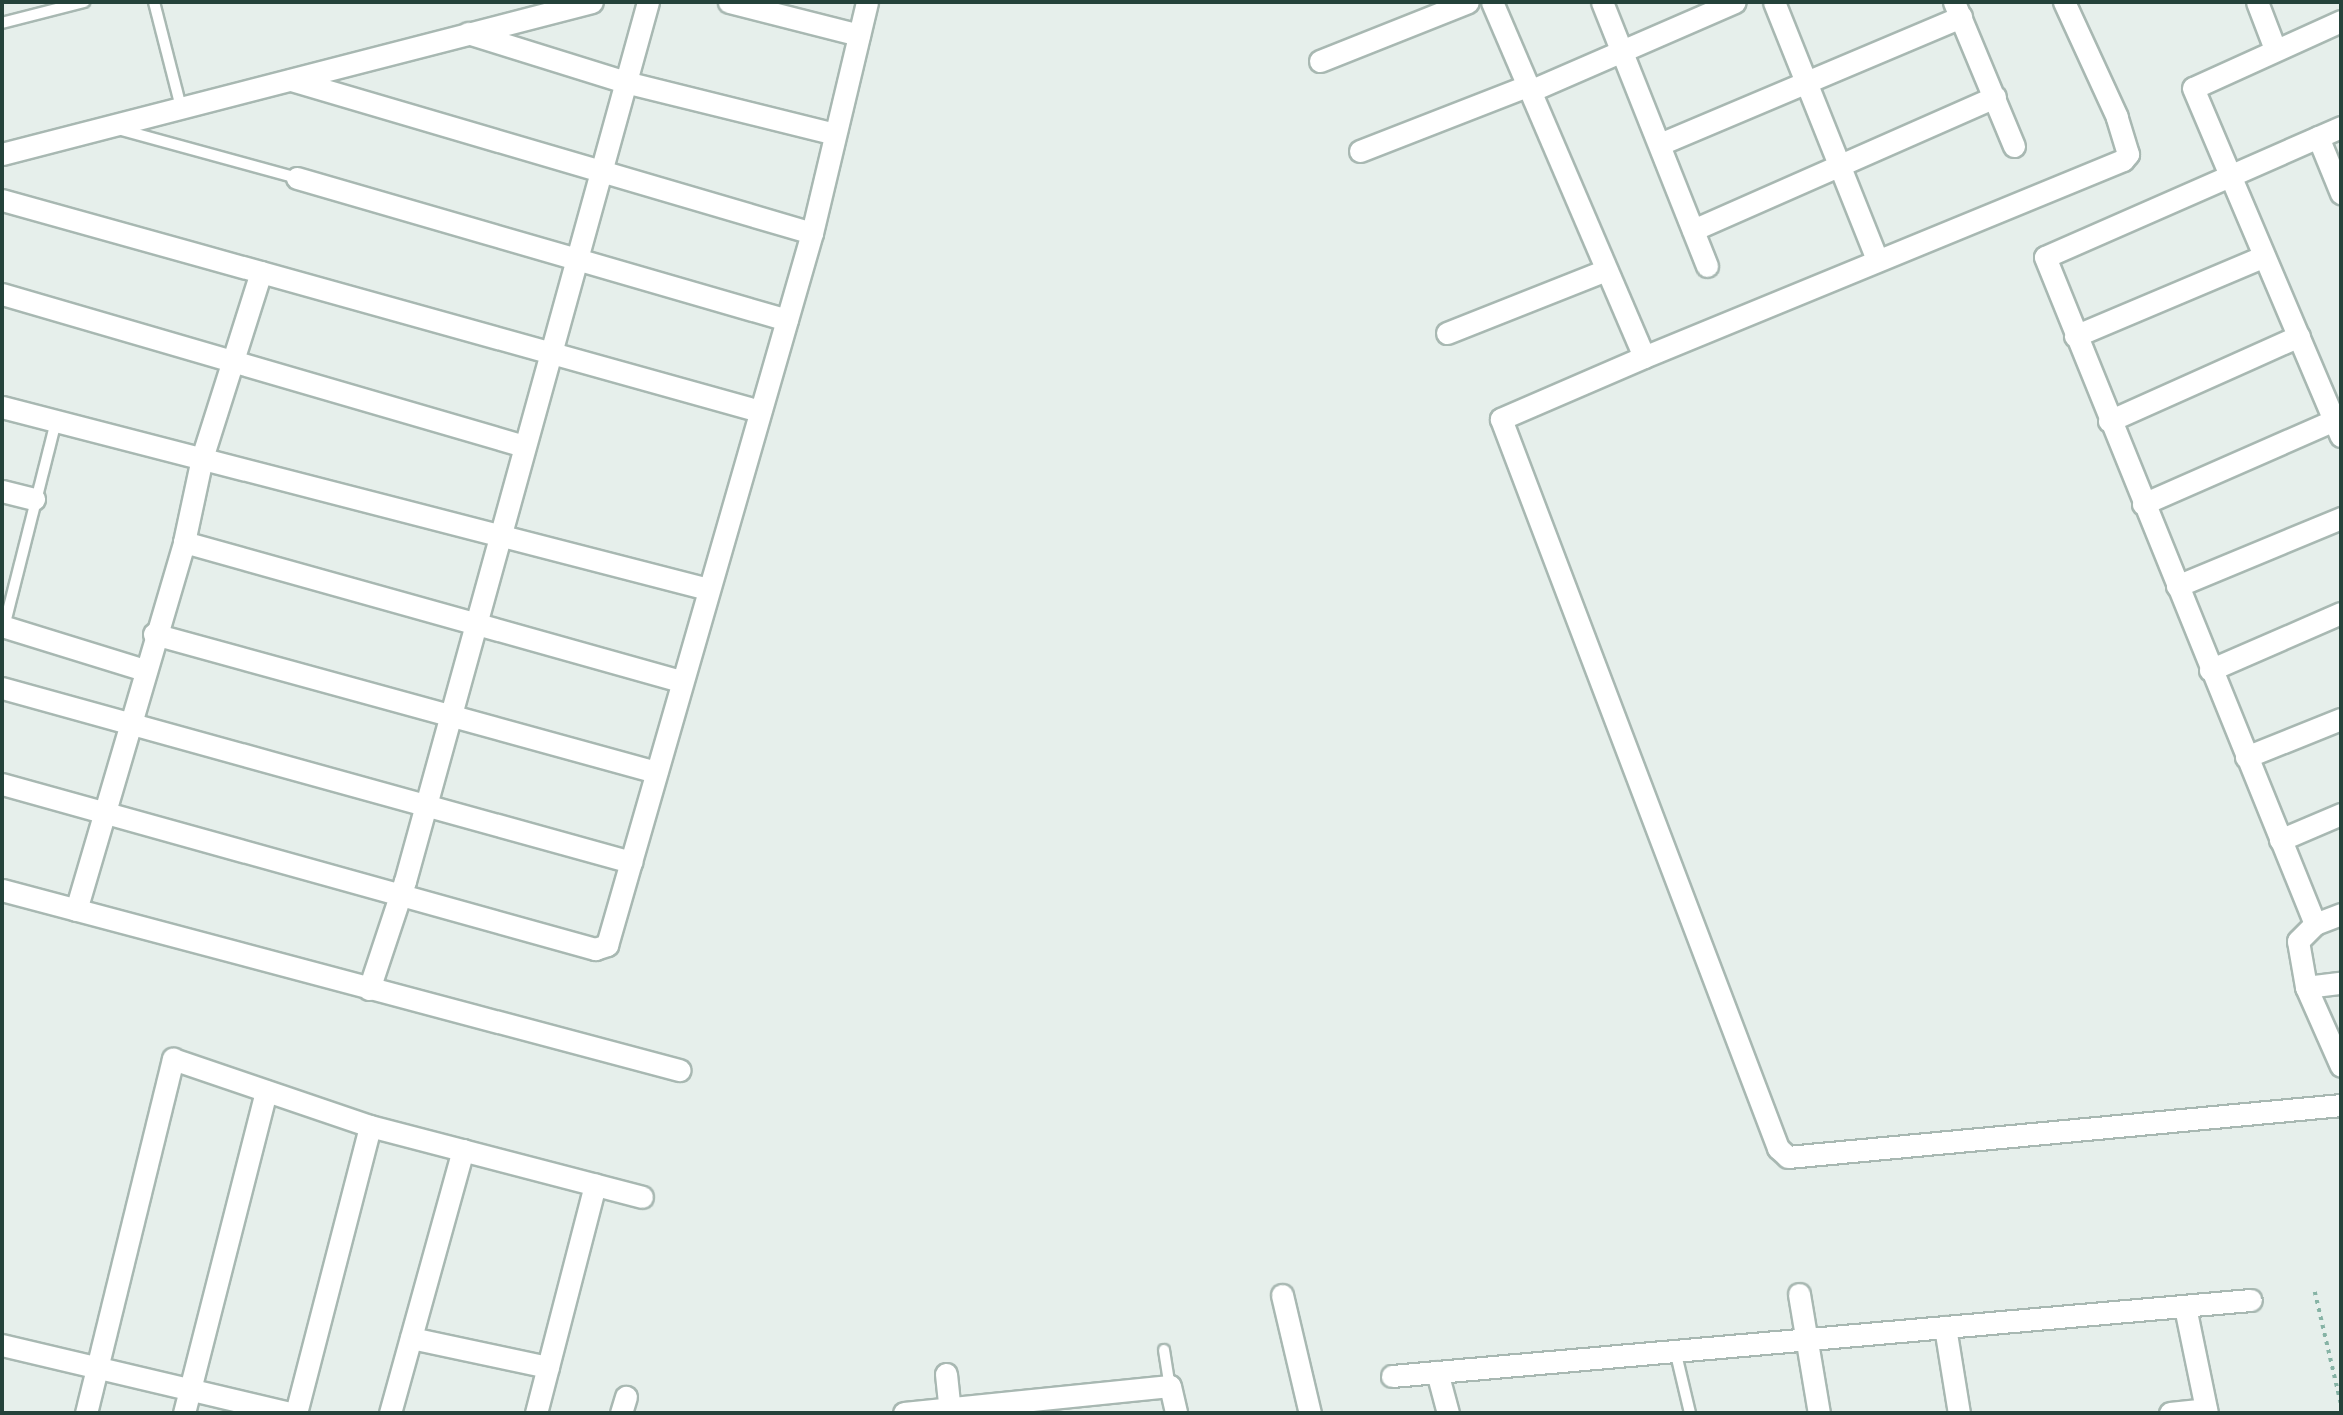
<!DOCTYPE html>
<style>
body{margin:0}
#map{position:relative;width:2343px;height:1415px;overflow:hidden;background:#e6efeb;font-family:Quicksand,sans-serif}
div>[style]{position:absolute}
.path>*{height:3.5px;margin-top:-1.75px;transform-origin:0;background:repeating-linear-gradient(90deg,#86b3a5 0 3.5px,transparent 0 8.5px)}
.roads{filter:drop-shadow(2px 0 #a8b8b2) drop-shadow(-2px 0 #a8b8b2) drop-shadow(0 2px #a8b8b2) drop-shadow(0 -2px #a8b8b2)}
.service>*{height:10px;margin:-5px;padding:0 5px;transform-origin:5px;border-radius:5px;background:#fff}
.minor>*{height:21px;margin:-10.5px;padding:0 10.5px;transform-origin:10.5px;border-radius:10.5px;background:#fff}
span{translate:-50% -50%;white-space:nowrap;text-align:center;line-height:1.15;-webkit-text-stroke:6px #f7fbf9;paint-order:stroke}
.frame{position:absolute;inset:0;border:4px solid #24423a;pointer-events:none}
</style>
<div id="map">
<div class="path">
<i style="left:2315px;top:1292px;width:115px;rotate:76.9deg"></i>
</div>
<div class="roads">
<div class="service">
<i style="left:154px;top:2px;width:108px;rotate:75.6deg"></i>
<i style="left:2px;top:23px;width:85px;rotate:-14.4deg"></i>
<i style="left:118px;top:129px;width:186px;rotate:15.3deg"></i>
<i style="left:4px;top:627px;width:212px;rotate:-75.8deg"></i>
<i style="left:1164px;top:1350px;width:36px;rotate:81deg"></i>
<i style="left:1675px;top:1350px;width:65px;rotate:76.6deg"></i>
</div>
<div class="minor">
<i style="left:729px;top:2px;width:134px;rotate:14.2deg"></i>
<i style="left:1492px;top:2px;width:386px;rotate:66.8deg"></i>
<i style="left:1644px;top:357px;width:518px;rotate:-22.36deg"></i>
<i style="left:2123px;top:160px;width:8px;rotate:-50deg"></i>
<i style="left:2128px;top:154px;width:39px;rotate:-107deg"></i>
<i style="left:2117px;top:117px;width:127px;rotate:-114.7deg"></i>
<i style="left:1602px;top:2px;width:284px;rotate:68.3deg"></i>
<i style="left:1774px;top:2px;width:277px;rotate:68.2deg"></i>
<i style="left:1954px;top:2px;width:156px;rotate:67.4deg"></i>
<i style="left:2257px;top:2px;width:50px;rotate:69deg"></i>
<i style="left:2341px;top:21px;width:162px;rotate:155.6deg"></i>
<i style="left:2193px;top:88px;width:378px;rotate:67deg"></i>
<i style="left:468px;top:33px;width:164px;rotate:17.3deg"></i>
<i style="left:625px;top:82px;width:216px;rotate:13.9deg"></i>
<i style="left:1320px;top:61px;width:159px;rotate:-21.7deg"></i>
<i style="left:291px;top:80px;width:543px;rotate:16.37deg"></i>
<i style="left:1530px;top:91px;width:223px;rotate:-23.5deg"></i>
<i style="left:2341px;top:127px;width:323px;rotate:156.3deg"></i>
<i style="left:2045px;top:257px;width:720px;rotate:67.96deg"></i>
<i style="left:2315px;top:924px;width:24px;rotate:135deg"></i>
<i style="left:2298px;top:941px;width:47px;rotate:80.1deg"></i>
<i style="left:2306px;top:987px;width:86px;rotate:66.1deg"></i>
<i style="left:2318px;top:137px;width:61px;rotate:67.7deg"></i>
<i style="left:1660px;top:144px;width:327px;rotate:-22.9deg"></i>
<i style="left:1360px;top:151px;width:179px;rotate:-21.3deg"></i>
<i style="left:2px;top:154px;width:609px;rotate:-14.45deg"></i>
<i style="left:297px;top:178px;width:510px;rotate:16.16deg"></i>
<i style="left:2px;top:200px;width:787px;rotate:15.56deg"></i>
<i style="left:1693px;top:230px;width:330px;rotate:-23.8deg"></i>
<i style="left:2px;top:294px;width:544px;rotate:16.23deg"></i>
<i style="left:1447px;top:333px;width:171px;rotate:-21.6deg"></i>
<i style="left:2075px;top:336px;width:205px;rotate:-22.9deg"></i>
<i style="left:1644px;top:357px;width:156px;rotate:156.6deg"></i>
<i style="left:1501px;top:419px;width:780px;rotate:69.19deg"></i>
<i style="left:1778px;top:1148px;width:13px;rotate:42deg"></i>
<i style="left:1788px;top:1157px;width:555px;rotate:-5.37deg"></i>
<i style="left:2px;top:407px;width:729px;rotate:14.46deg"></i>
<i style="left:2109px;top:421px;width:208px;rotate:-24.1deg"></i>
<i style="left:2px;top:491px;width:33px;rotate:14deg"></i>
<i style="left:2143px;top:504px;width:209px;rotate:-23.7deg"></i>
<i style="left:184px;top:542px;width:516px;rotate:15.63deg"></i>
<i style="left:2177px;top:586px;width:178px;rotate:-22.5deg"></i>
<i style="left:2px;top:626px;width:149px;rotate:17.2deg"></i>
<i style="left:154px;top:634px;width:521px;rotate:15.37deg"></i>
<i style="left:2210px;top:670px;width:143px;rotate:-23.5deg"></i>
<i style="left:2px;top:688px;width:653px;rotate:15.46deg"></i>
<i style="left:2246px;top:757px;width:102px;rotate:-21.8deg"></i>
<i style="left:2px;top:784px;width:616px;rotate:15.55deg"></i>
<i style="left:595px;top:949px;width:13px;rotate:-18deg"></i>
<i style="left:607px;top:945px;width:741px;rotate:-73.94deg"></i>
<i style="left:812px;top:233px;width:237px;rotate:-76.6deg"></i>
<i style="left:2280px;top:840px;width:66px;rotate:-23.1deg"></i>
<i style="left:2px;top:890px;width:701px;rotate:14.89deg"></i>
<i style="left:76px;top:910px;width:384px;rotate:-73.6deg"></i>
<i style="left:184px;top:542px;width:86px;rotate:-77.9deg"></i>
<i style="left:202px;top:458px;width:195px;rotate:-72.4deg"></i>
<i style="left:2315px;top:924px;width:28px;rotate:-21deg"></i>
<i style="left:2306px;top:987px;width:35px;rotate:-7deg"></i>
<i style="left:369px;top:989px;width:114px;rotate:-71.6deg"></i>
<i style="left:405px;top:881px;width:912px;rotate:-74.55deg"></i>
<i style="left:1799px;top:1294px;width:121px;rotate:80.5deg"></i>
<i style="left:1282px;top:1295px;width:121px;rotate:76.7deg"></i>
<i style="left:2185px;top:1307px;width:108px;rotate:78.3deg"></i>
<i style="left:1945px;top:1327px;width:87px;rotate:80.8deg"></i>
<i style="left:411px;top:1338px;width:140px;rotate:12deg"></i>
<i style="left:2px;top:1345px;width:296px;rotate:13.3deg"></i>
<i style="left:1437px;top:1372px;width:42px;rotate:75deg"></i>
<i style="left:946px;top:1374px;width:39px;rotate:84deg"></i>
<i style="left:1392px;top:1376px;width:862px;rotate:-5.06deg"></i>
<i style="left:86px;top:1413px;width:365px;rotate:-76.2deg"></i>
<i style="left:173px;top:1059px;width:208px;rotate:18.8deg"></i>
<i style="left:370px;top:1126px;width:281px;rotate:14.6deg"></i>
<i style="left:184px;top:1413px;width:332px;rotate:-75.7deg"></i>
<i style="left:296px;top:1413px;width:296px;rotate:-75.5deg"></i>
<i style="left:390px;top:1413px;width:273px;rotate:-74.5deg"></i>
<i style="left:536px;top:1413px;width:236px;rotate:-75.5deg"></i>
<i style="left:621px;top:1413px;width:17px;rotate:-73deg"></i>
<i style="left:904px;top:1413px;width:267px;rotate:-5.8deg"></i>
<i style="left:1170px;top:1386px;width:28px;rotate:77deg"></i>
<i style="left:2170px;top:1413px;width:36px;rotate:-6deg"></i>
</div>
</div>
<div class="frame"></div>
</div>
